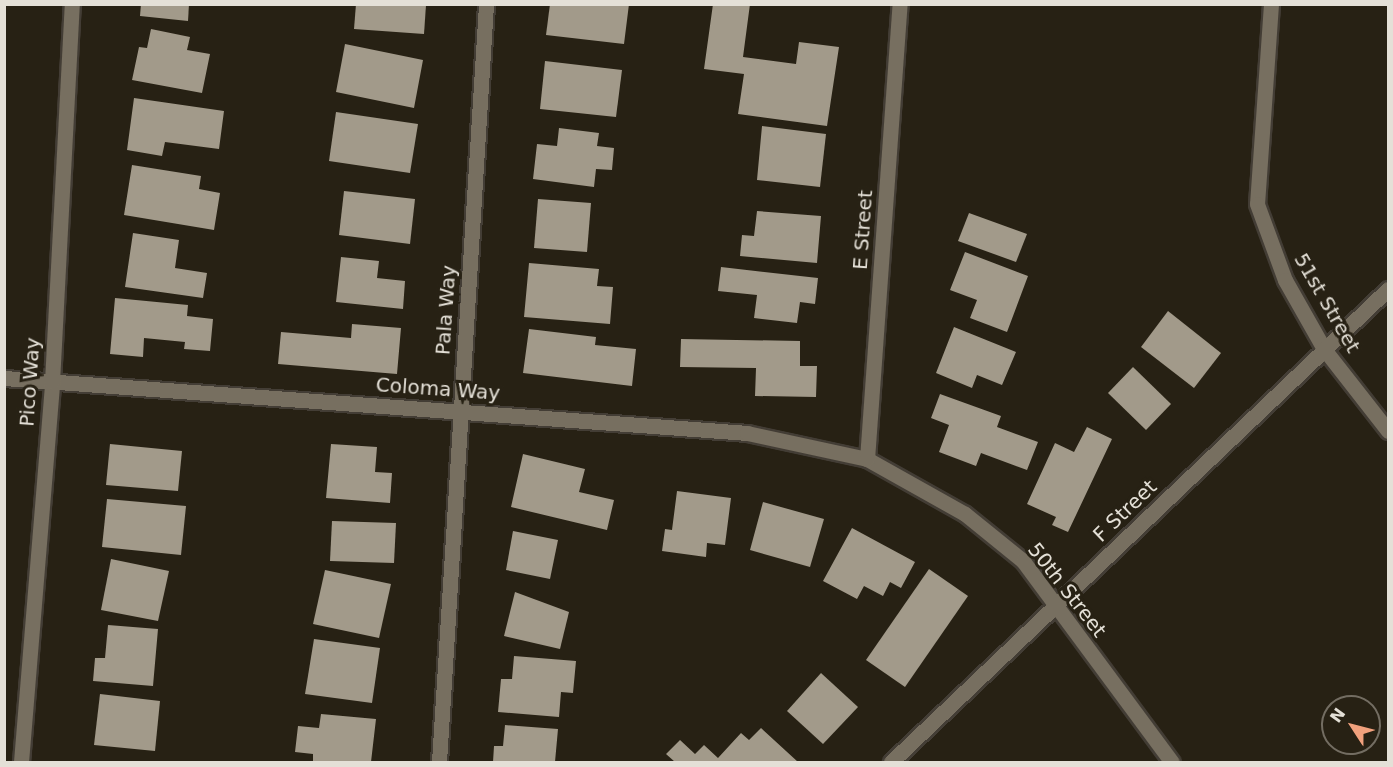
<!DOCTYPE html>
<style>
body{margin:0}
#map{position:relative;width:1393px;height:767px;overflow:hidden;background:#272114;font-family:"DejaVu Sans",sans-serif}
div>[style]{position:absolute}
.building>*{inset:0;background:#a29a8a}
.roads{filter:drop-shadow(2px 0 #433d35) drop-shadow(-2px 0 #433d35) drop-shadow(0 2px #433d35) drop-shadow(0 -2px #433d35)}
.street>*{height:15px;margin:-7.5px;padding:0 7.5px;transform-origin:7.5px;border-radius:7.5px;background:#776f60}
span{translate:-50% -50%;white-space:nowrap;text-align:center;line-height:1.15;-webkit-text-stroke:6px #272114;paint-order:stroke}
.street-label{font-size:20px;color:#e4e0d7}
.frame{position:absolute;inset:0;border:6px solid #e4e0d7;pointer-events:none}
.north{position:absolute;left:1321px;top:695px;width:60px;height:60px;box-sizing:border-box;background:#272114;border:2px solid #736d62;border-radius:50%;rotate:306deg;font-size:16px;font-weight:700;line-height:24px;text-align:center;color:#e4e0d7}
.north::after{content:'';display:block;margin:auto;width:21px;height:27px;background:#f1a17d;clip-path:polygon(50% 0,100% 100%,50% 72%,0 100%)}
</style>
<div id="map">
<div class="building">
<i style="clip-path:polygon(141px 4px,189px 4px,188px 21px,140px 16px)"></i>
<i style="clip-path:polygon(356px 4px,426px 5px,424px 34px,354px 29px)"></i>
<i style="clip-path:polygon(550px 4px,629px 4px,624px 44px,546px 35px)"></i>
<i style="clip-path:polygon(713px 4px,750px 4px,743px 57px,796px 64px,799px 42px,839px 47px,827px 126px,738px 114px,744px 74px,704px 69px)"></i>
<i style="clip-path:polygon(151px 29px,190px 37px,187px 50px,210px 54px,202px 93px,132px 80px,139px 47px,147px 48px)"></i>
<i style="clip-path:polygon(345px 44px,423px 60px,414px 108px,336px 92px)"></i>
<i style="clip-path:polygon(545px 61px,622px 70px,616px 117px,540px 109px)"></i>
<i style="clip-path:polygon(134px 98px,224px 111px,219px 149px,165px 142px,162px 156px,127px 150px)"></i>
<i style="clip-path:polygon(336px 112px,418px 124px,410px 173px,329px 161px)"></i>
<i style="clip-path:polygon(762px 126px,826px 134px,820px 187px,757px 180px)"></i>
<i style="clip-path:polygon(559px 128px,599px 133px,597px 146px,614px 148px,612px 170px,596px 169px,594px 187px,533px 179px,537px 144px,557px 146px)"></i>
<i style="clip-path:polygon(132px 165px,201px 176px,199px 189px,220px 193px,214px 230px,124px 215px)"></i>
<i style="clip-path:polygon(344px 191px,415px 199px,410px 244px,339px 235px)"></i>
<i style="clip-path:polygon(538px 199px,591px 203px,587px 252px,534px 248px)"></i>
<i style="clip-path:polygon(757px 211px,821px 216px,817px 263px,740px 256px,742px 235px,754px 236px)"></i>
<i style="clip-path:polygon(969px 213px,1027px 234px,1016px 262px,958px 241px)"></i>
<i style="clip-path:polygon(133px 233px,179px 240px,175px 268px,207px 273px,203px 298px,125px 287px)"></i>
<i style="clip-path:polygon(965px 252px,1028px 276px,1007px 332px,970px 318px,977px 300px,950px 290px)"></i>
<i style="clip-path:polygon(341px 257px,379px 261px,377px 278px,405px 281px,403px 309px,336px 302px)"></i>
<i style="clip-path:polygon(529px 263px,599px 269px,597px 286px,613px 287px,610px 324px,524px 317px)"></i>
<i style="clip-path:polygon(721px 267px,818px 278px,815px 304px,800px 302px,797px 323px,754px 318px,757px 295px,718px 291px)"></i>
<i style="clip-path:polygon(115px 298px,188px 305px,187px 316px,213px 319px,210px 351px,184px 349px,185px 342px,144px 338px,143px 357px,110px 354px)"></i>
<i style="clip-path:polygon(1168px 311px,1221px 353px,1194px 388px,1141px 347px)"></i>
<i style="clip-path:polygon(352px 324px,401px 328px,397px 374px,278px 364px,281px 332px,351px 338px)"></i>
<i style="clip-path:polygon(954px 327px,1016px 352px,1002px 385px,977px 375px,972px 388px,936px 373px)"></i>
<i style="clip-path:polygon(529px 329px,596px 337px,595px 345px,636px 349px,632px 386px,523px 373px)"></i>
<i style="clip-path:polygon(681px 339px,800px 341px,800px 366px,817px 366px,816px 397px,755px 396px,756px 368px,680px 367px)"></i>
<i style="clip-path:polygon(1133px 367px,1171px 404px,1146px 430px,1108px 393px)"></i>
<i style="clip-path:polygon(940px 394px,1001px 416px,997px 427px,1038px 442px,1027px 470px,981px 453px,976px 466px,939px 452px,949px 425px,931px 418px)"></i>
<i style="clip-path:polygon(1087px 427px,1112px 439px,1068px 532px,1052px 525px,1056px 517px,1027px 504px,1055px 443px,1074px 452px)"></i>
<i style="clip-path:polygon(110px 444px,182px 451px,178px 491px,106px 485px)"></i>
<i style="clip-path:polygon(331px 444px,377px 447px,375px 472px,392px 473px,390px 503px,326px 498px)"></i>
<i style="clip-path:polygon(523px 454px,585px 469px,579px 492px,614px 500px,607px 530px,511px 507px)"></i>
<i style="clip-path:polygon(677px 491px,731px 498px,725px 545px,707px 543px,706px 557px,662px 551px,665px 529px,672px 530px)"></i>
<i style="clip-path:polygon(107px 499px,186px 506px,181px 555px,102px 547px)"></i>
<i style="clip-path:polygon(763px 502px,824px 519px,810px 567px,750px 550px)"></i>
<i style="clip-path:polygon(332px 521px,396px 523px,394px 563px,330px 561px)"></i>
<i style="clip-path:polygon(852px 528px,915px 562px,901px 588px,890px 582px,883px 596px,864px 586px,857px 599px,823px 581px)"></i>
<i style="clip-path:polygon(513px 531px,558px 540px,550px 579px,506px 570px)"></i>
<i style="clip-path:polygon(111px 559px,169px 571px,158px 621px,101px 610px)"></i>
<i style="clip-path:polygon(929px 569px,968px 596px,905px 687px,866px 660px)"></i>
<i style="clip-path:polygon(325px 570px,391px 584px,379px 638px,313px 624px)"></i>
<i style="clip-path:polygon(515px 592px,569px 612px,560px 649px,504px 636px)"></i>
<i style="clip-path:polygon(108px 625px,158px 629px,153px 686px,93px 681px,95px 658px,105px 658px)"></i>
<i style="clip-path:polygon(314px 639px,380px 648px,372px 703px,305px 694px)"></i>
<i style="clip-path:polygon(514px 656px,576px 661px,573px 693px,561px 692px,559px 717px,498px 712px,501px 679px,512px 679px)"></i>
<i style="clip-path:polygon(821px 673px,858px 707px,823px 744px,787px 711px)"></i>
<i style="clip-path:polygon(100px 694px,160px 701px,155px 751px,94px 745px)"></i>
<i style="clip-path:polygon(321px 714px,376px 719px,371px 762px,313px 762px,313px 754px,295px 752px,298px 726px,319px 728px)"></i>
<i style="clip-path:polygon(505px 725px,558px 729px,555px 762px,493px 762px,494px 746px,503px 746px)"></i>
<i style="clip-path:polygon(761px 728px,798px 762px,675px 762px,666px 754px,680px 740px,695px 754px,704px 745px,718px 758px,741px 733px,749px 740px)"></i>
</div>
<div class="roads">
<div class="street">
<i style="left:1271px;top:4px;width:200px;rotate:94deg"></i>
<i style="left:1257px;top:204px;width:81px;rotate:69.8deg"></i>
<i style="left:1285px;top:280px;width:79px;rotate:60.5deg"></i>
<i style="left:1324px;top:349px;width:104px;rotate:52deg"></i>
<i style="left:4px;top:378px;width:745px;rotate:4.23deg"></i>
<i style="left:747px;top:433px;width:123px;rotate:12.2deg"></i>
<i style="left:867px;top:459px;width:112px;rotate:29.3deg"></i>
<i style="left:965px;top:514px;width:75px;rotate:39deg"></i>
<i style="left:1023px;top:561px;width:250px;rotate:53.5deg"></i>
<i style="left:867px;top:459px;width:456px;rotate:-85.9deg"></i>
<i style="left:21px;top:762px;width:381px;rotate:-85.3deg"></i>
<i style="left:52px;top:382px;width:379px;rotate:-87deg"></i>
<i style="left:439px;top:762px;width:759px;rotate:-86.45deg"></i>
<i style="left:891px;top:762px;width:686px;rotate:-43.58deg"></i>
</div>
</div>
<div class="street-label">
<span style="left:863px;top:230px;rotate:-86deg">E Street</span>
<span style="left:1327px;top:303px;rotate:60deg">51st Street</span>
<span style="left:446px;top:310px;rotate:-86deg">Pala Way</span>
<span style="left:30px;top:382px;rotate:-86deg">Pico Way</span>
<span style="left:438px;top:389px;rotate:4deg">Coloma Way</span>
<span style="left:1125px;top:511px;rotate:-44deg">F Street</span>
<span style="left:1067px;top:590px;rotate:52deg">50th Street</span>
</div>
<div class="frame"></div>
<div class="north">N</div>
</div>
